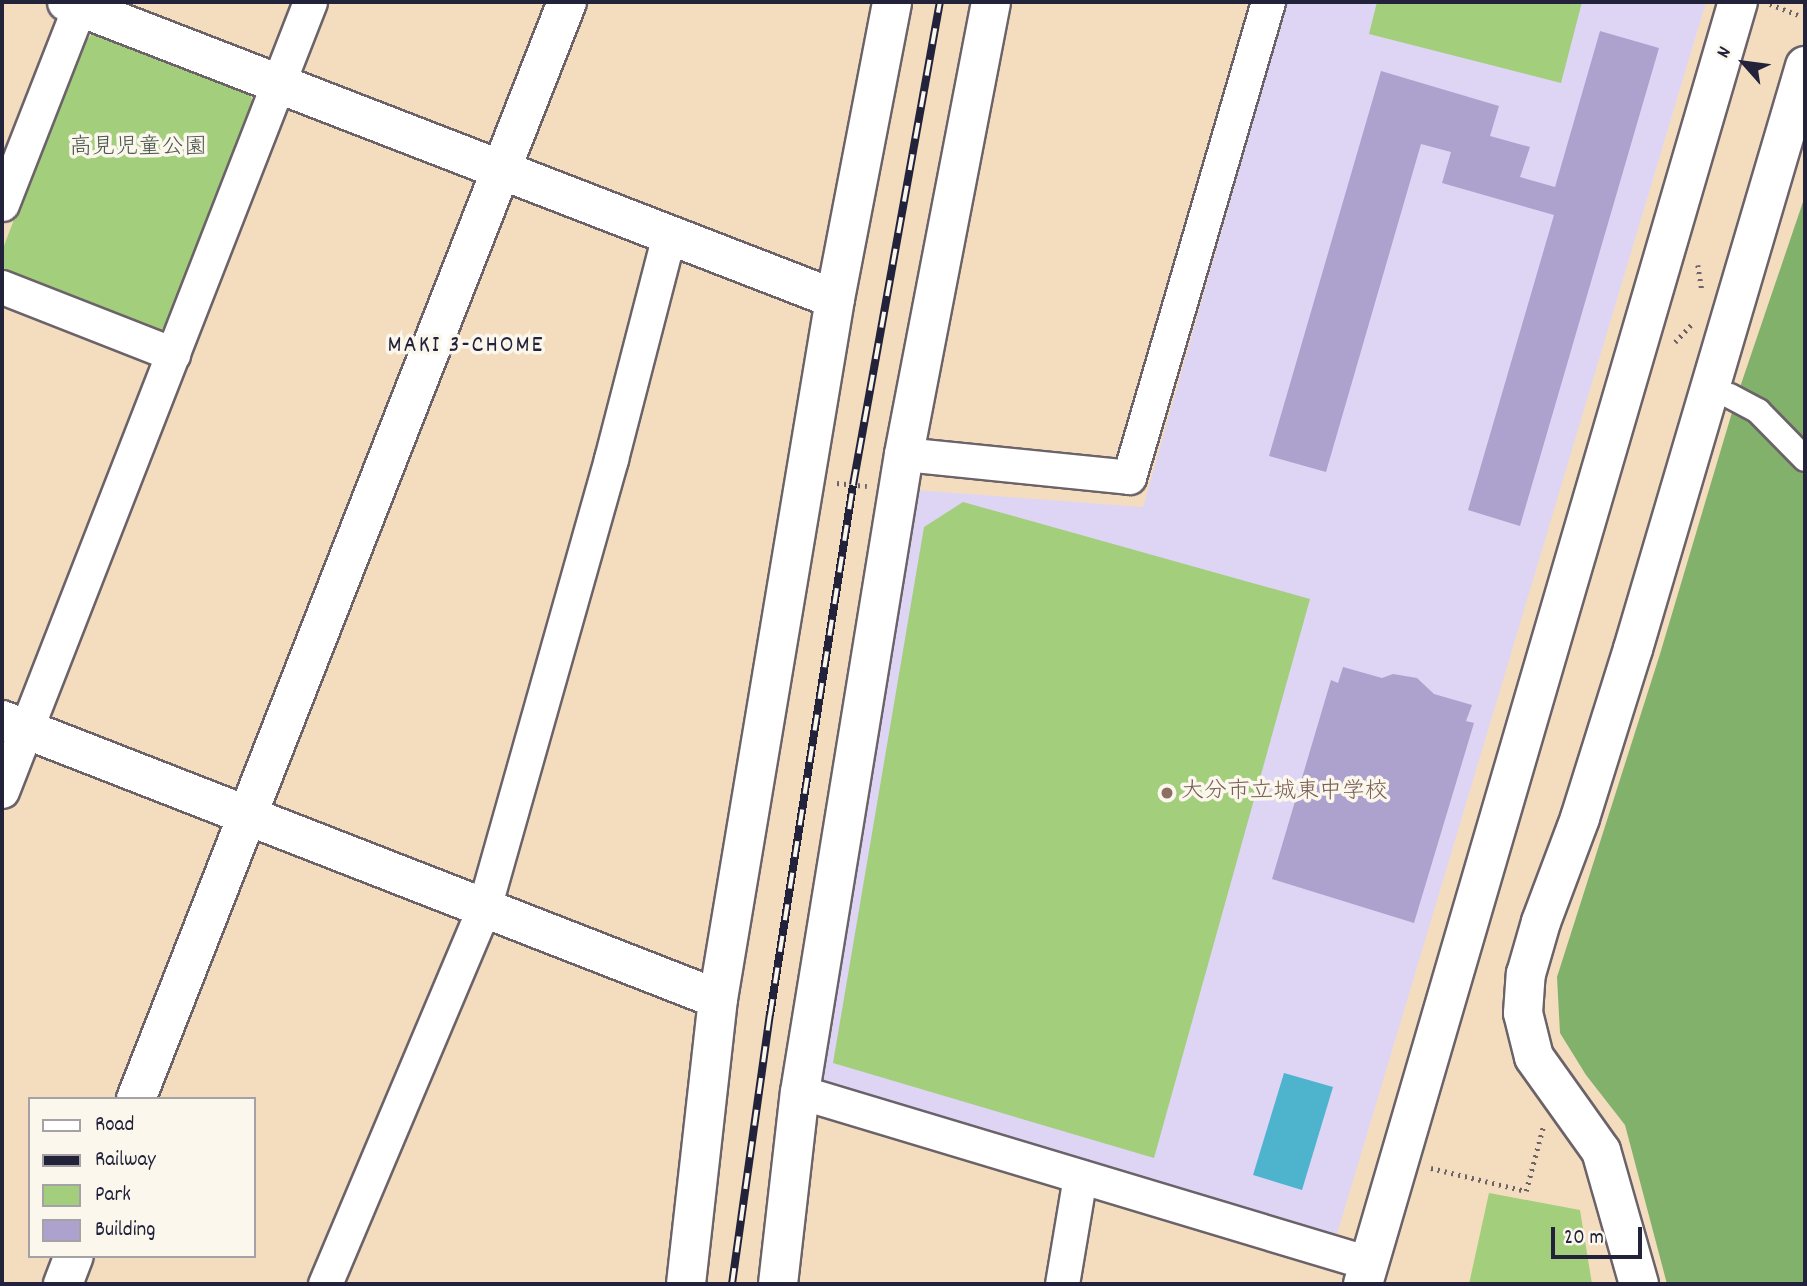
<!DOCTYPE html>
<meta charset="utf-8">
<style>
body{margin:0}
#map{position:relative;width:1807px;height:1286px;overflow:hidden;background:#f3ddbe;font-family:Dekko,"Klee One",sans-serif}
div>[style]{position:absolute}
.built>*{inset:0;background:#ded5f5}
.green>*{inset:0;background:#a3ce7b}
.forest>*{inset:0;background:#82b16b}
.water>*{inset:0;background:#4eb3cd}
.building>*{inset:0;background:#ada1ce}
.path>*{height:4.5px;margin-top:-2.25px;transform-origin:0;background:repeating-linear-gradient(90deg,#6b6369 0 2px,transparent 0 7px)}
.roads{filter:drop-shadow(2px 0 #6b6369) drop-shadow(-2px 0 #6b6369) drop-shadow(0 2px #6b6369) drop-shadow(0 -2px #6b6369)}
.pedestrian>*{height:24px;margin:-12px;padding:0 12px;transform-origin:12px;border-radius:12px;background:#fff}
.minor>*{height:33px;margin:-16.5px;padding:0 16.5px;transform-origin:16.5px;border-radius:16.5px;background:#fff}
.tertiary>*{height:38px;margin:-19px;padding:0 19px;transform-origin:19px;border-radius:19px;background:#fff}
.rail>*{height:8px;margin-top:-4px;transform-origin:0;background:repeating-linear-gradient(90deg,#fbf7ec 0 16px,#22223b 0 32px);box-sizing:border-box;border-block:2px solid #22223b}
.dots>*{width:19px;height:19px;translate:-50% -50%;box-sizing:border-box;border:4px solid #fbf7ec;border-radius:50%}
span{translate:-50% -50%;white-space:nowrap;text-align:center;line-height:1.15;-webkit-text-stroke:7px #fbf7ec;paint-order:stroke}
.park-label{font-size:23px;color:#49564e}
.education-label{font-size:23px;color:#785e54}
.left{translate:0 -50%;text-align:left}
.neighbourhood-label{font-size:24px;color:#22223b;letter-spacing:2px}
.frame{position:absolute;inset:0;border:4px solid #22223b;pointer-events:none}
.legend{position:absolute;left:28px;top:1097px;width:228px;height:161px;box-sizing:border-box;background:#fbf7ec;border:2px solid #a4a2a5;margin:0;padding:9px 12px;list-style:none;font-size:21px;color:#22223b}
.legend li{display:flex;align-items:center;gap:14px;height:35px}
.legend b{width:35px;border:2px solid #a4a2a5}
.north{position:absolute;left:1709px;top:28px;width:70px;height:70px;-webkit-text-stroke:5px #fbf7ec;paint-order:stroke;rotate:298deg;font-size:19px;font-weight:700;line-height:28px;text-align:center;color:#22223b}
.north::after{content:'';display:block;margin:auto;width:24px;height:32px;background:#22223b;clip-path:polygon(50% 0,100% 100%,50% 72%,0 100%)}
.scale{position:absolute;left:1551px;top:1227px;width:91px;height:32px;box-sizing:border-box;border:4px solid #22223b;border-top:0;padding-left:9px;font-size:21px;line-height:24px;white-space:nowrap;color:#22223b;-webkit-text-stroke:5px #fbf7ec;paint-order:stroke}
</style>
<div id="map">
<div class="built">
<i style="clip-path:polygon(1287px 2px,1706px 2px,1335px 1241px,817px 1078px,916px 490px,1143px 507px)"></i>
</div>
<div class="green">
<i style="clip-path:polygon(1377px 2px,1582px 2px,1561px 83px,1369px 34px)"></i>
<i style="clip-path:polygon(95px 32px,251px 95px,253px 108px,165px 326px,155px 335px,2px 277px,2px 251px,81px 44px)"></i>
<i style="clip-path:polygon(963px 502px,1310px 599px,1154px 1158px,833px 1063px,924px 527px)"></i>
<i style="clip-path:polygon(1489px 1193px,1580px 1210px,1592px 1284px,1469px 1284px)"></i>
</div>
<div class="forest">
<i style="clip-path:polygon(1805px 196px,1805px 1284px,1667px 1284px,1625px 1125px,1586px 1075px,1560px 1033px,1557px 977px,1660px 654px,1736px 399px)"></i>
</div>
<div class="water">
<i style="clip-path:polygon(1284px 1073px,1333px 1087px,1302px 1190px,1253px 1175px)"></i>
</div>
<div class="building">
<i style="clip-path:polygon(1600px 31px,1659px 48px,1520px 526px,1468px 510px,1554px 215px,1442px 183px,1451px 152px,1421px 144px,1326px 472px,1269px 456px,1381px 71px,1499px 106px,1490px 136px,1530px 147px,1520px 177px,1555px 187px)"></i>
<i style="clip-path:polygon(1343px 667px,1382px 678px,1393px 674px,1417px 678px,1434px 694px,1472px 705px,1466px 721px,1474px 723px,1414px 923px,1272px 879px,1331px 680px,1338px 683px)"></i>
</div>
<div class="path">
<i style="left:1770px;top:4px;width:30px;rotate:21deg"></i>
<i style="left:1698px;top:265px;width:26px;rotate:81deg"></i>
<i style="left:1675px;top:342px;width:26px;rotate:-47deg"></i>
<i style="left:837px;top:483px;width:30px;rotate:6deg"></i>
<i style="left:1431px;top:1168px;width:98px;rotate:13.6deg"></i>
<i style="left:1526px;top:1191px;width:66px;rotate:-75.1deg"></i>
</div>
<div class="roads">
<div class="pedestrian">
<i style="left:1730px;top:396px;width:32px;rotate:28deg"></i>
<i style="left:1758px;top:411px;width:67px;rotate:45.6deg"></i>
</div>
<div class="minor">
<i style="left:2px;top:204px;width:217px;rotate:-68.6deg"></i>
<i style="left:2px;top:287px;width:184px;rotate:21.4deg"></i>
<i style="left:904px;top:454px;width:226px;rotate:5.8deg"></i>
<i style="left:1129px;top:477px;width:495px;rotate:-73.7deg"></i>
<i style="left:2px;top:791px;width:847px;rotate:-68.68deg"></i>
<i style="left:800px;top:1092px;width:594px;rotate:16.73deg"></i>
<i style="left:325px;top:1284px;width:408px;rotate:-67.1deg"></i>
<i style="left:484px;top:908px;width:467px;rotate:-74.2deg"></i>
<i style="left:611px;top:459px;width:232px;rotate:-75.5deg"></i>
<i style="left:1062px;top:1284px;width:109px;rotate:-80.5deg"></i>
</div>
<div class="tertiary">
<i style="left:67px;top:2px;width:823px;rotate:21.14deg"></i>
<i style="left:2px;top:720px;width:768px;rotate:21.29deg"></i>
<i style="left:136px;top:1099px;width:1179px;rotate:-68.55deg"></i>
<i style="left:63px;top:1284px;width:30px;rotate:-69deg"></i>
<i style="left:686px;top:1284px;width:287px;rotate:-83.6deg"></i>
<i style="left:718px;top:999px;width:710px;rotate:-80.51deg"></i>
<i style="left:835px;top:299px;width:302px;rotate:-79.1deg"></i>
<i style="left:778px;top:1284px;width:193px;rotate:-83.5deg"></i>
<i style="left:800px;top:1092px;width:646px;rotate:-80.74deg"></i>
<i style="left:904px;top:454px;width:460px;rotate:-79.1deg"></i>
<i style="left:1363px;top:1284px;width:1336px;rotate:-73.7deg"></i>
<i style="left:1639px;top:1284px;width:138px;rotate:-105.9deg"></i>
<i style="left:1601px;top:1151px;width:115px;rotate:-125.5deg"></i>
<i style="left:1534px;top:1057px;width:45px;rotate:-104deg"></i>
<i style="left:1523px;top:1013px;width:39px;rotate:-86deg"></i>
<i style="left:1526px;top:974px;width:54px;rotate:-73.9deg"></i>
<i style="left:1541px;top:922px;width:111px;rotate:-69.4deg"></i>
<i style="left:1580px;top:818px;width:177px;rotate:-72.6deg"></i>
<i style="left:1633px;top:649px;width:608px;rotate:-73.56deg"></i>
</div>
</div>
<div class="rail">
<i style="left:732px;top:1284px;width:272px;rotate:-82deg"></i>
<i style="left:770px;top:1015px;width:536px;rotate:-81.1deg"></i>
<i style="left:853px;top:485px;width:491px;rotate:-79.8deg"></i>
</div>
<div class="dots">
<i style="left:1167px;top:793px;background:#8d6e63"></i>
</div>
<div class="park-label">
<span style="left:138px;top:149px">高見児童公園</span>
</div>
<div class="education-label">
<span class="left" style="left:1181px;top:793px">大分市立城東中学校</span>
</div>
<div class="neighbourhood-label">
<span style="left:466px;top:347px">MAKI 3-CHOME</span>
</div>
<div class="frame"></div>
<ul class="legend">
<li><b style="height:9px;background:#fff"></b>Road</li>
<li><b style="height:9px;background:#22223b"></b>Railway</li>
<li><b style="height:19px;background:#a3ce7b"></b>Park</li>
<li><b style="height:19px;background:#ada1ce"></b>Building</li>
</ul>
<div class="north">N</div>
<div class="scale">20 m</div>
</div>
